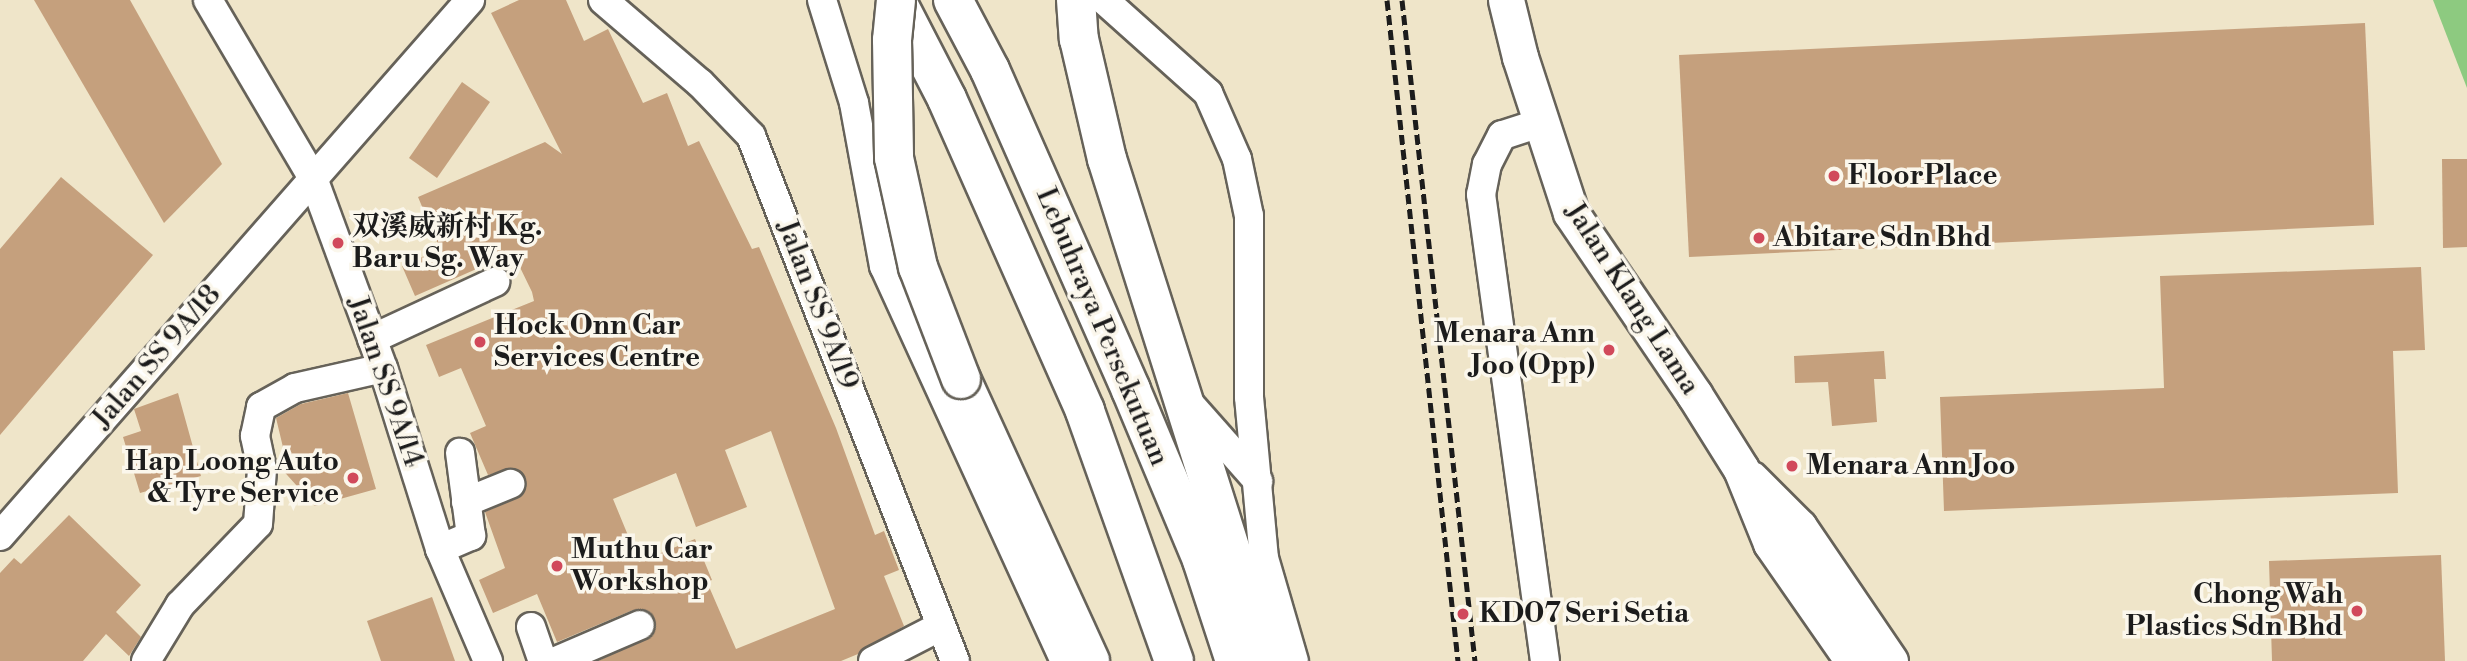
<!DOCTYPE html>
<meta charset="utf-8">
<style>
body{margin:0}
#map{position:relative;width:2467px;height:661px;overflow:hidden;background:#efe5c9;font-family:"Libre Bodoni","Noto Serif SC",serif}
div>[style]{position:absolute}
.green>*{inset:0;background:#8dca80}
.building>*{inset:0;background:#c5a07d}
.roads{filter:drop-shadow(2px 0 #666259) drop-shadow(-2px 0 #666259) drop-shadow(0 2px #666259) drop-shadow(0 -2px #666259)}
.minor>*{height:28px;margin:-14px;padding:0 14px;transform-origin:14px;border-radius:14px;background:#fff}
.major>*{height:35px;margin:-17.5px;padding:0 17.5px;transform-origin:17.5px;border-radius:17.5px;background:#fff}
.highway>*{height:38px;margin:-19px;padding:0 19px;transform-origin:19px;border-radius:19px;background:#fff}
.rail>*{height:5px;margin-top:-2.5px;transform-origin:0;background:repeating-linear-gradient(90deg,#1c1c1c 0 10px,transparent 0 15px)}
.bridges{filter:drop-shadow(2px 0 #666259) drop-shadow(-2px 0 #666259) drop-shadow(0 2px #666259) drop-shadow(0 -2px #666259)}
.highway-bridge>*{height:38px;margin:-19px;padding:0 19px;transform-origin:19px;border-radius:19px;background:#fff}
.dots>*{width:19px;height:19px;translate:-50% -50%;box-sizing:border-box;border:4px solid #fbf7ec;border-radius:50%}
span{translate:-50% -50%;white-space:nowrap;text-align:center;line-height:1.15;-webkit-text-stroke:7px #fbf7ec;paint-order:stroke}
.poi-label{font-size:28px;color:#1c1c1c;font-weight:700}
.left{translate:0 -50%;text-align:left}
.right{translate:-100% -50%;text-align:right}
.street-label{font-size:28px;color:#1c1c1c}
</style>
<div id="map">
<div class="green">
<i style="clip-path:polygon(2433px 0,2467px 0,2467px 88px)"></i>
</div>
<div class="building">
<i style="clip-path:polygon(34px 0,130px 0,222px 164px,164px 223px)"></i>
<i style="clip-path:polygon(evenodd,519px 0,566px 0,584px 41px,608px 29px,643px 103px,667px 93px,688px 146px,699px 141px,752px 249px,759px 247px,836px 428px,875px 535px,884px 531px,899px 570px,884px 576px,904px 626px,858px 654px,841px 661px,598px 661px,653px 635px,656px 626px,650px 612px,633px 610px,557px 642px,537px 594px,493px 613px,479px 580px,505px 568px,485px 512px,523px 495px,526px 478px,512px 468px,488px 475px,470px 433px,486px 426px,461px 368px,439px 377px,426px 345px,534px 301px,532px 292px,513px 253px,415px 296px,402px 266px,440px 249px,418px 197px,545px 142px,562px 154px,491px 13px,519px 0,771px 431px,835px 609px,736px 649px,707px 582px,712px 580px,695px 539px,639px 562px,613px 499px,676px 473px,696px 527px,747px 507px,725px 450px,771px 431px)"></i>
<i style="clip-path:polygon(2365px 23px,2374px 225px,1689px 257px,1679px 55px)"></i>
<i style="clip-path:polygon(462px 82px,490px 102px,437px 178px,409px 158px)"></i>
<i style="clip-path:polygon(2442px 159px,2467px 159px,2467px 247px,2443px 248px)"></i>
<i style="clip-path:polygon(61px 177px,153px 255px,0 435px,0 249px)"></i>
<i style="clip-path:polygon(2421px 267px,2425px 350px,2393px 351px,2398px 493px,1944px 511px,1940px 397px,2164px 388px,2160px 276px)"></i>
<i style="clip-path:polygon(1884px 351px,1886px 379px,1874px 379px,1877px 422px,1832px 426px,1828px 382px,1795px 383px,1794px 356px)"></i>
<i style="clip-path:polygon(178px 393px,201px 476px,140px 493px,123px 437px,141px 431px,134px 409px)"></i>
<i style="clip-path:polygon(348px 393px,376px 489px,315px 506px,279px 466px,287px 464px,276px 418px,301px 404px)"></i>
<i style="clip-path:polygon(69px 515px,141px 585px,116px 612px,141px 637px,129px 656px,106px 634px,83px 661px,0 661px,0 573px,14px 558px,21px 564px)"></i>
<i style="clip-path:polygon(2441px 555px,2445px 661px,2272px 661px,2269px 561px)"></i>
<i style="clip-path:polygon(432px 597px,455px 661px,381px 661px,367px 621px)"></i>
</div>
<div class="roads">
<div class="minor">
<i style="left:208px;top:0;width:207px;rotate:59.5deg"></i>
<i style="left:313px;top:178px;width:202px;rotate:69.8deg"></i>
<i style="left:383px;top:368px;width:190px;rotate:72.5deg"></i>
<i style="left:440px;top:549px;width:122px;rotate:66.8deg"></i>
<i style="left:603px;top:0;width:128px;rotate:40.6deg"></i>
<i style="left:700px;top:83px;width:74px;rotate:46.1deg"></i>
<i style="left:751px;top:136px;width:563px;rotate:68.77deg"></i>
<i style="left:822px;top:0;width:108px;rotate:72.7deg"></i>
<i style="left:854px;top:103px;width:166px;rotate:79.6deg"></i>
<i style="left:884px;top:266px;width:434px;rotate:65.4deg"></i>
<i style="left:1104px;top:0;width:140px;rotate:41.8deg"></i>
<i style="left:1208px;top:93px;width:72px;rotate:66.3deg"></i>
<i style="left:1237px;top:159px;width:58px;rotate:78.1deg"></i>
<i style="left:1249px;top:216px;width:181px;rotate:90deg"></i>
<i style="left:1249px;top:397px;width:162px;rotate:84.7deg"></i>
<i style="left:1264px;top:558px;width:107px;rotate:73.8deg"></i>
<i style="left:1540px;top:123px;width:40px;rotate:162deg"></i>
<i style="left:1502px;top:135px;width:33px;rotate:117deg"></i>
<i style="left:1487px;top:164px;width:31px;rotate:101deg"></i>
<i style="left:1481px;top:194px;width:471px;rotate:82.2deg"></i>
<i style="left:372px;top:339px;width:136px;rotate:-24.9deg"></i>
<i style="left:1188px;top:402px;width:106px;rotate:48.5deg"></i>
<i style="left:466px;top:502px;width:48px;rotate:-22.2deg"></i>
<i style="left:0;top:536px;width:713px;rotate:-48.75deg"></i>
<i style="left:440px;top:549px;width:34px;rotate:-23deg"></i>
<i style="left:471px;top:536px;width:84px;rotate:-97.5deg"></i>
<i style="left:531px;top:627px;width:36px;rotate:71deg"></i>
<i style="left:146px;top:661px;width:66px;rotate:-58.7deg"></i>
<i style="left:180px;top:605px;width:112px;rotate:-46.1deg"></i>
<i style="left:258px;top:524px;width:55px;rotate:-85.8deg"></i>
<i style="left:262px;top:469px;width:34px;rotate:-102deg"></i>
<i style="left:255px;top:436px;width:30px;rotate:-78deg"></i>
<i style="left:261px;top:407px;width:39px;rotate:-29deg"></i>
<i style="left:295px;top:388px;width:90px;rotate:-12.8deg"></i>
<i style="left:556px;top:661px;width:91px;rotate:-23.2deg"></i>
<i style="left:873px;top:661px;width:76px;rotate:-27.2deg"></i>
</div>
<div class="major">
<i style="left:1506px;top:0;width:59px;rotate:76.2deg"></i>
<i style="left:1520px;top:57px;width:164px;rotate:71.9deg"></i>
<i style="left:1571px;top:213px;width:219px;rotate:55.8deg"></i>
<i style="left:1694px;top:394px;width:89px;rotate:57.9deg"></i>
<i style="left:1741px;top:469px;width:80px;rotate:67.9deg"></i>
<i style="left:1771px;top:543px;width:144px;rotate:55.2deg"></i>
<i style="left:1751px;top:479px;width:68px;rotate:45deg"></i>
<i style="left:1799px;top:527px;width:162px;rotate:55.8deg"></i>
</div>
<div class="highway">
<i style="left:896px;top:0;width:111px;rotate:62.7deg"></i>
<i style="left:947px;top:99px;width:341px;rotate:66.1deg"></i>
<i style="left:1085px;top:411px;width:265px;rotate:70.4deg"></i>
<i style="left:953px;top:0;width:79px;rotate:62.1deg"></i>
<i style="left:990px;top:70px;width:350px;rotate:66.2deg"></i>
<i style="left:1131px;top:390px;width:184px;rotate:67.3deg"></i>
<i style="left:1202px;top:560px;width:106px;rotate:71.9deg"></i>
<i style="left:1076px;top:0;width:39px;rotate:86deg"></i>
<i style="left:1079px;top:39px;width:123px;rotate:76.9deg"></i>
<i style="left:1107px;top:159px;width:503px;rotate:72.43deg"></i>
<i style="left:1259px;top:639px;width:22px;rotate:82deg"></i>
<i style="left:961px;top:379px;width:310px;rotate:65.4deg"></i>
</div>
</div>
<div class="rail">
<i style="left:1387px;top:0;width:665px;rotate:83.87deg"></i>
<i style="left:1402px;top:0;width:665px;rotate:83.7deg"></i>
</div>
<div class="bridges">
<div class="highway-bridge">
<i style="left:896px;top:0;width:40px;rotate:95.7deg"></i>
<i style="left:892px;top:40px;width:118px;rotate:89deg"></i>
<i style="left:894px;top:158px;width:112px;rotate:77.6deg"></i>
<i style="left:918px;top:267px;width:120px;rotate:69deg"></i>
</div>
</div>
<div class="dots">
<i style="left:1834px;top:176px;background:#d1495b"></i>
<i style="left:1759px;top:238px;background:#d1495b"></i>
<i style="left:338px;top:243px;background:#d1495b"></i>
<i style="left:480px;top:342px;background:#d1495b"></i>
<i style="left:1609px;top:350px;background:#d1495b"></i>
<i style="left:1792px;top:466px;background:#d1495b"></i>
<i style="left:353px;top:478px;background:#d1495b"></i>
<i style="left:557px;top:566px;background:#d1495b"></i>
<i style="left:2357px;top:611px;background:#d1495b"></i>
<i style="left:1463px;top:614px;background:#d1495b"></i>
</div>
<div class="poi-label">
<span class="left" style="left:1848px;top:176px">FloorPlace</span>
<span class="left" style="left:352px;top:243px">双溪威新村 Kg.<br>Baru Sg. Way</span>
<span class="left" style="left:1773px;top:238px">Abitare Sdn Bhd</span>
<span class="left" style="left:494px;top:342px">Hock Onn Car<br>Services Centre</span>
<span class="right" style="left:1595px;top:350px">Menara Ann<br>Joo (Opp)</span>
<span class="right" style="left:339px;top:478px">Hap Loong Auto<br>&amp; Tyre Service</span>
<span class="left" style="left:1806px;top:466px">Menara Ann Joo</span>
<span class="left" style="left:571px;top:566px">Muthu Car<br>Workshop</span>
<span class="right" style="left:2343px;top:611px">Chong Wah<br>Plastics Sdn Bhd</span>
<span class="left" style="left:1479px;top:614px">KD07 Seri Setia</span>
</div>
<div class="street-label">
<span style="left:1632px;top:299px;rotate:57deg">Jalan Klang Lama</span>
<span style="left:817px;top:305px;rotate:69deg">Jalan SS 9A/19</span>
<span style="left:1102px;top:327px;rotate:67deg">Lebuhraya Persekutuan</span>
<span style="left:157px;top:357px;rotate:-49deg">Jalan SS 9A/18</span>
<span style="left:385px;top:382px;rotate:71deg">Jalan SS 9A/14</span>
</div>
</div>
